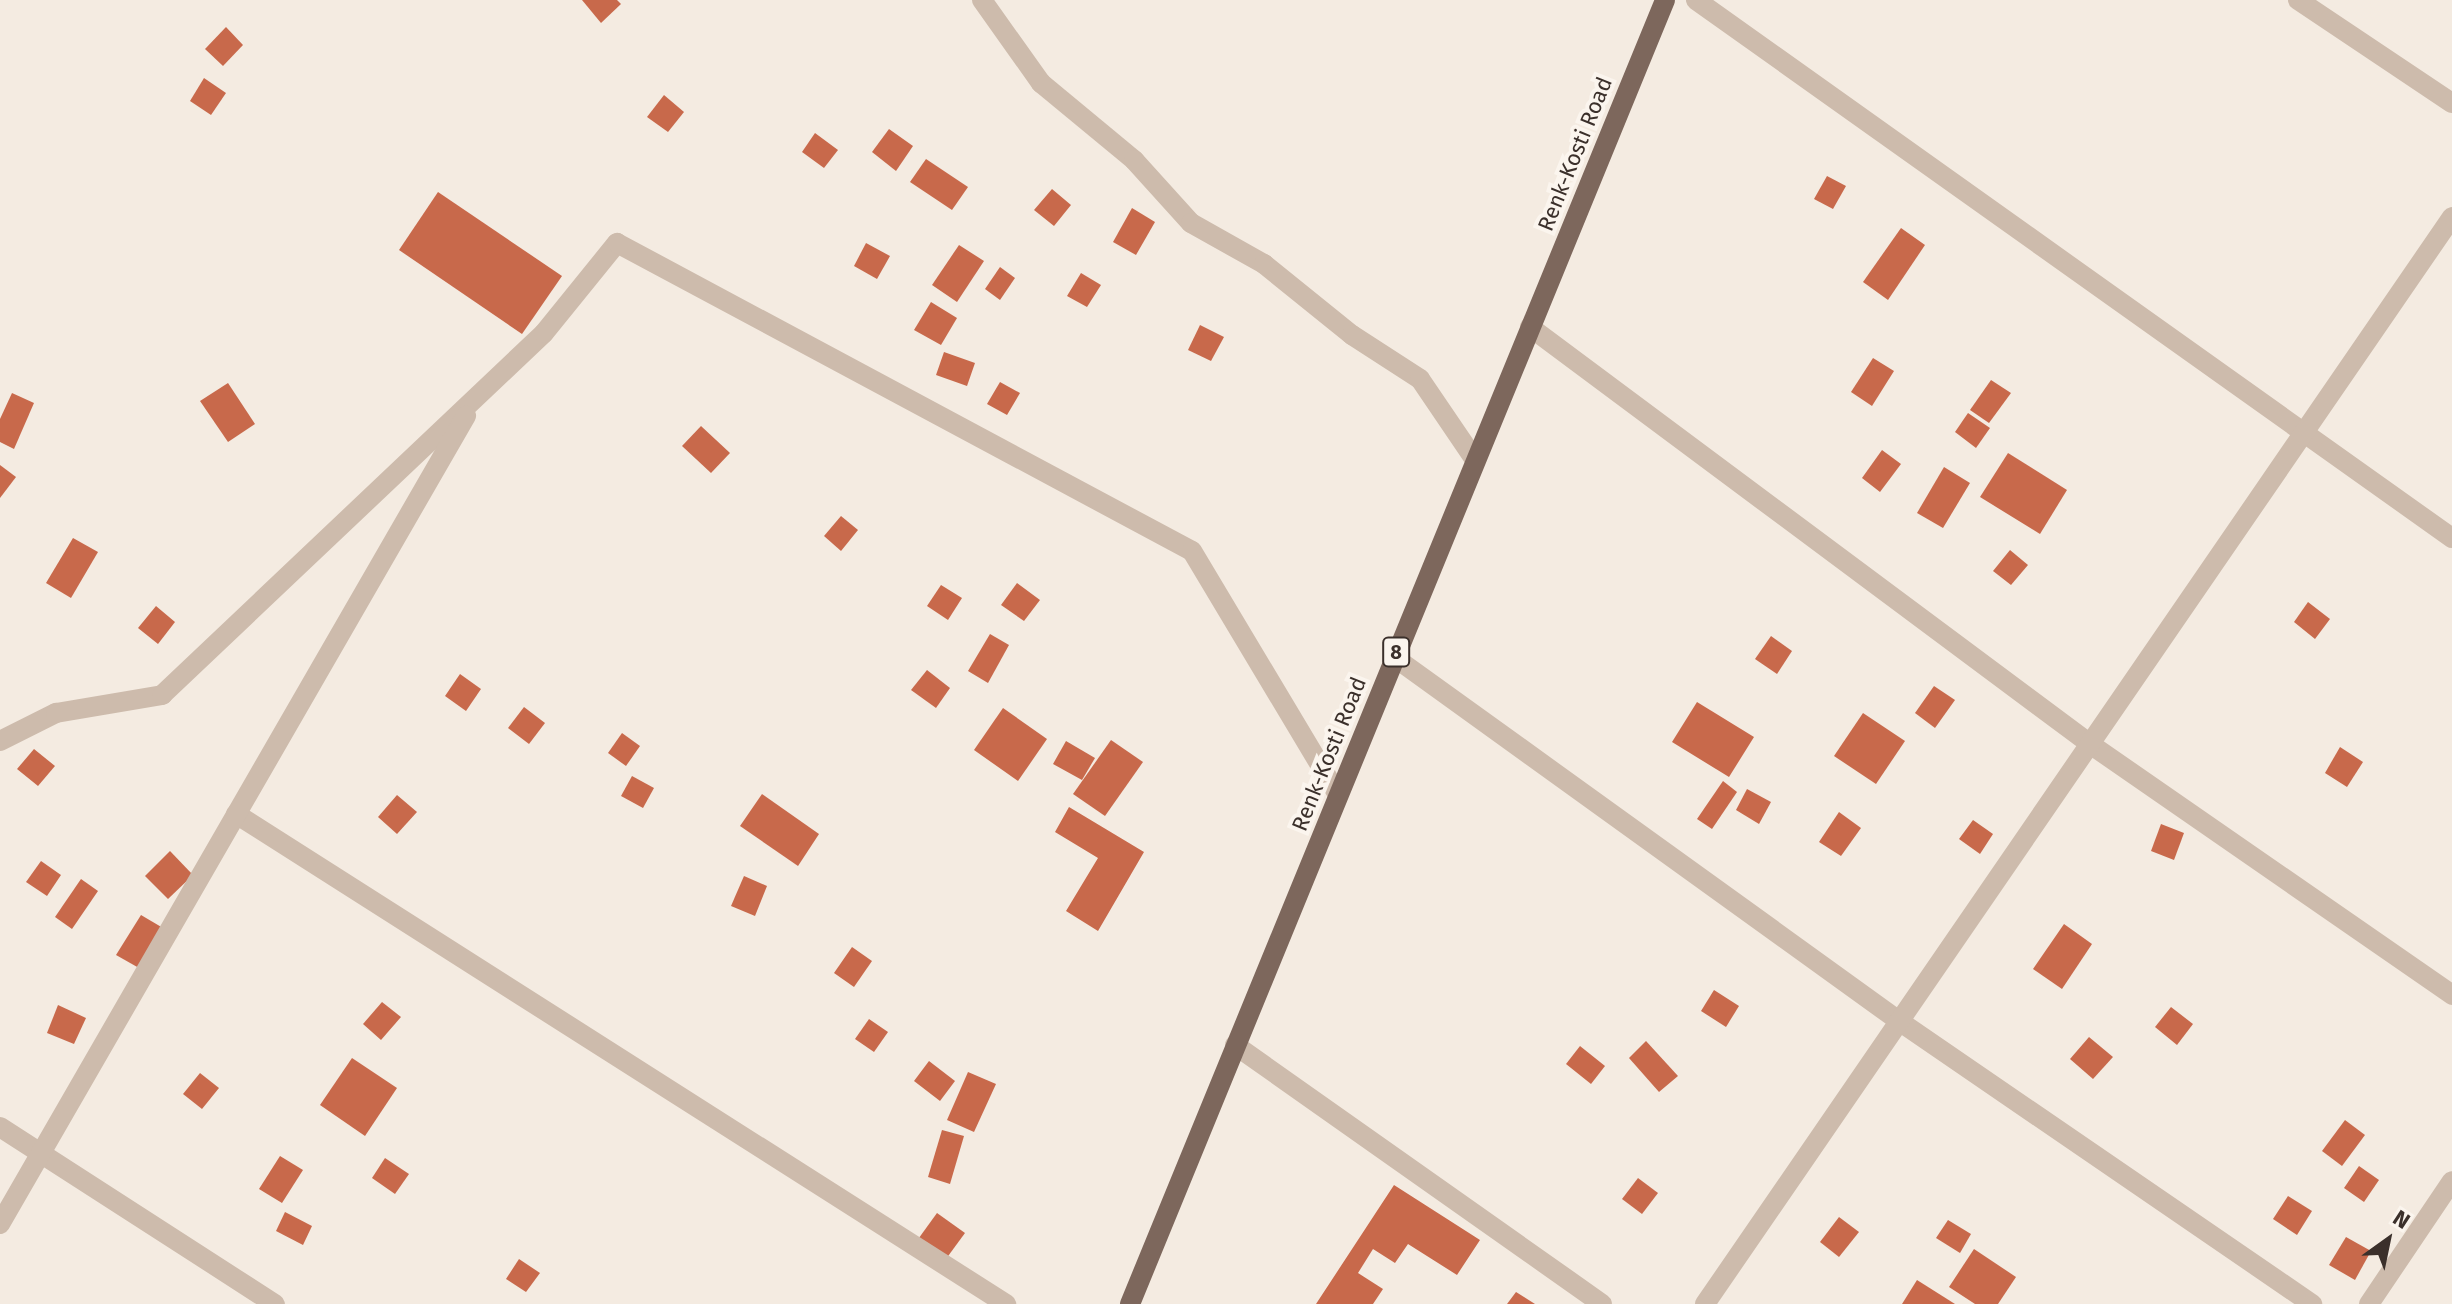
<!DOCTYPE html>
<style>
body{margin:0}
#map{position:relative;width:2452px;height:1304px;overflow:hidden;background:#f4ebe1;font-family:"Fira Sans",sans-serif}
div>[style]{position:absolute}
.building>*{inset:0;background:#c8694b}
.street>*{height:20px;margin:-10px;padding:0 10px;transform-origin:10px;border-radius:10px;background:#cdbbac}
.primary>*{height:20px;margin:-10px;padding:0 10px;transform-origin:10px;border-radius:10px;background:#7d675c}
span{translate:-50% -50%;white-space:nowrap;text-align:center;line-height:1.15;-webkit-text-stroke:8px #fbf5ee;paint-order:stroke}
.shield-label span{padding:2px 6px;background:#fbf5ee;border:2px solid;border-radius:6px;-webkit-text-stroke-width:0}
.shield-label{font-size:20px;color:#3b302b;font-weight:700}
.street-label{font-size:22px;color:#3b302b}
.north{position:absolute;left:2348px;top:1200px;width:80px;height:80px;-webkit-text-stroke:6px #fbf5ee;paint-order:stroke;rotate:33deg;font-size:22px;font-weight:700;line-height:32px;text-align:center;color:#3b302b}
.north::after{content:'';display:block;margin:auto;width:28px;height:36px;background:#3b302b;clip-path:polygon(50% 0,100% 100%,50% 72%,0 100%)}
</style>
<div id="map">
<div class="building">
<i style="clip-path:polygon(582px 0,617px 0,621px 4px,601px 23px)"></i>
<i style="clip-path:polygon(226px 27px,243px 45px,223px 66px,205px 49px)"></i>
<i style="clip-path:polygon(204px 78px,226px 93px,211px 115px,190px 101px)"></i>
<i style="clip-path:polygon(664px 95px,684px 112px,668px 132px,647px 117px)"></i>
<i style="clip-path:polygon(889px 129px,913px 146px,896px 171px,872px 152px)"></i>
<i style="clip-path:polygon(815px 133px,838px 150px,824px 168px,802px 152px)"></i>
<i style="clip-path:polygon(926px 159px,968px 187px,952px 210px,910px 182px)"></i>
<i style="clip-path:polygon(1827px 176px,1846px 186px,1833px 209px,1814px 199px)"></i>
<i style="clip-path:polygon(1052px 189px,1071px 205px,1054px 226px,1034px 210px)"></i>
<i style="clip-path:polygon(438px 192px,562px 276px,522px 334px,399px 250px)"></i>
<i style="clip-path:polygon(1132px 208px,1155px 222px,1136px 255px,1113px 242px)"></i>
<i style="clip-path:polygon(1901px 228px,1925px 245px,1888px 300px,1863px 282px)"></i>
<i style="clip-path:polygon(866px 243px,890px 256px,877px 279px,854px 266px)"></i>
<i style="clip-path:polygon(959px 245px,984px 261px,957px 302px,932px 285px)"></i>
<i style="clip-path:polygon(1000px 267px,1015px 278px,1000px 300px,985px 289px)"></i>
<i style="clip-path:polygon(1081px 273px,1101px 285px,1087px 307px,1067px 296px)"></i>
<i style="clip-path:polygon(931px 302px,957px 318px,941px 345px,914px 330px)"></i>
<i style="clip-path:polygon(1200px 325px,1224px 337px,1211px 361px,1188px 350px)"></i>
<i style="clip-path:polygon(944px 352px,975px 363px,967px 386px,936px 375px)"></i>
<i style="clip-path:polygon(1873px 358px,1894px 371px,1872px 406px,1851px 392px)"></i>
<i style="clip-path:polygon(1991px 380px,2011px 393px,1989px 423px,1970px 410px)"></i>
<i style="clip-path:polygon(1000px 382px,1020px 393px,1007px 415px,987px 404px)"></i>
<i style="clip-path:polygon(228px 383px,255px 424px,228px 442px,200px 401px)"></i>
<i style="clip-path:polygon(12px 393px,34px 403px,14px 449px,0 442px,0 419px)"></i>
<i style="clip-path:polygon(1968px 413px,1990px 428px,1976px 448px,1955px 432px)"></i>
<i style="clip-path:polygon(701px 426px,730px 453px,711px 473px,682px 446px)"></i>
<i style="clip-path:polygon(1882px 450px,1901px 464px,1880px 492px,1862px 478px)"></i>
<i style="clip-path:polygon(2008px 453px,2067px 490px,2040px 534px,1980px 497px)"></i>
<i style="clip-path:polygon(0 465px,16px 477px,0 498px)"></i>
<i style="clip-path:polygon(1944px 467px,1970px 483px,1943px 528px,1917px 513px)"></i>
<i style="clip-path:polygon(841px 516px,858px 530px,841px 551px,824px 536px)"></i>
<i style="clip-path:polygon(73px 538px,98px 552px,71px 598px,46px 583px)"></i>
<i style="clip-path:polygon(2010px 550px,2028px 565px,2011px 585px,1993px 571px)"></i>
<i style="clip-path:polygon(1017px 583px,1040px 600px,1024px 621px,1001px 605px)"></i>
<i style="clip-path:polygon(941px 585px,962px 598px,948px 620px,927px 606px)"></i>
<i style="clip-path:polygon(2308px 602px,2330px 619px,2315px 639px,2294px 622px)"></i>
<i style="clip-path:polygon(156px 606px,175px 622px,158px 644px,138px 628px)"></i>
<i style="clip-path:polygon(990px 634px,1009px 645px,988px 683px,968px 671px)"></i>
<i style="clip-path:polygon(1771px 636px,1792px 651px,1777px 674px,1755px 659px)"></i>
<i style="clip-path:polygon(927px 670px,950px 688px,936px 708px,911px 690px)"></i>
<i style="clip-path:polygon(460px 674px,481px 689px,466px 711px,445px 696px)"></i>
<i style="clip-path:polygon(1934px 686px,1955px 700px,1935px 728px,1915px 713px)"></i>
<i style="clip-path:polygon(1697px 702px,1754px 737px,1729px 777px,1672px 742px)"></i>
<i style="clip-path:polygon(524px 707px,545px 723px,529px 744px,508px 728px)"></i>
<i style="clip-path:polygon(1003px 708px,1047px 739px,1018px 781px,974px 750px)"></i>
<i style="clip-path:polygon(1863px 713px,1905px 741px,1876px 784px,1834px 756px)"></i>
<i style="clip-path:polygon(622px 733px,640px 746px,626px 766px,608px 753px)"></i>
<i style="clip-path:polygon(1111px 740px,1143px 762px,1105px 816px,1073px 794px)"></i>
<i style="clip-path:polygon(1066px 741px,1095px 758px,1082px 780px,1053px 764px)"></i>
<i style="clip-path:polygon(2340px 747px,2363px 762px,2347px 787px,2325px 773px)"></i>
<i style="clip-path:polygon(34px 749px,55px 766px,38px 786px,17px 769px)"></i>
<i style="clip-path:polygon(632px 776px,654px 788px,643px 808px,621px 796px)"></i>
<i style="clip-path:polygon(1723px 781px,1737px 792px,1712px 829px,1697px 819px)"></i>
<i style="clip-path:polygon(1747px 789px,1771px 802px,1759px 824px,1736px 810px)"></i>
<i style="clip-path:polygon(762px 794px,819px 834px,798px 866px,740px 826px)"></i>
<i style="clip-path:polygon(397px 795px,417px 812px,397px 834px,378px 817px)"></i>
<i style="clip-path:polygon(1069px 807px,1144px 852px,1098px 931px,1066px 911px,1098px 858px,1055px 832px)"></i>
<i style="clip-path:polygon(1839px 812px,1861px 828px,1841px 856px,1819px 842px)"></i>
<i style="clip-path:polygon(1973px 820px,1993px 834px,1980px 854px,1959px 839px)"></i>
<i style="clip-path:polygon(2161px 824px,2184px 833px,2174px 860px,2151px 851px)"></i>
<i style="clip-path:polygon(170px 851px,193px 875px,168px 899px,145px 876px)"></i>
<i style="clip-path:polygon(41px 861px,61px 875px,47px 896px,26px 882px)"></i>
<i style="clip-path:polygon(744px 876px,767px 886px,755px 916px,731px 906px)"></i>
<i style="clip-path:polygon(81px 879px,98px 891px,72px 929px,55px 917px)"></i>
<i style="clip-path:polygon(141px 915px,163px 928px,139px 968px,116px 955px)"></i>
<i style="clip-path:polygon(2064px 924px,2092px 944px,2062px 989px,2033px 969px)"></i>
<i style="clip-path:polygon(852px 947px,872px 961px,854px 987px,834px 973px)"></i>
<i style="clip-path:polygon(1714px 990px,1739px 1006px,1726px 1027px,1701px 1011px)"></i>
<i style="clip-path:polygon(382px 1002px,401px 1017px,381px 1040px,363px 1024px)"></i>
<i style="clip-path:polygon(58px 1005px,86px 1018px,74px 1044px,47px 1033px)"></i>
<i style="clip-path:polygon(2171px 1007px,2193px 1024px,2177px 1045px,2155px 1027px)"></i>
<i style="clip-path:polygon(869px 1019px,888px 1032px,874px 1052px,855px 1039px)"></i>
<i style="clip-path:polygon(2089px 1037px,2113px 1057px,2093px 1079px,2070px 1059px)"></i>
<i style="clip-path:polygon(1646px 1041px,1678px 1076px,1659px 1092px,1629px 1058px)"></i>
<i style="clip-path:polygon(1580px 1046px,1605px 1066px,1591px 1084px,1566px 1064px)"></i>
<i style="clip-path:polygon(352px 1058px,397px 1088px,365px 1136px,320px 1105px)"></i>
<i style="clip-path:polygon(929px 1061px,955px 1081px,940px 1101px,914px 1081px)"></i>
<i style="clip-path:polygon(968px 1072px,996px 1084px,974px 1132px,947px 1120px)"></i>
<i style="clip-path:polygon(200px 1073px,219px 1088px,202px 1109px,183px 1094px)"></i>
<i style="clip-path:polygon(2345px 1120px,2365px 1135px,2342px 1166px,2322px 1151px)"></i>
<i style="clip-path:polygon(942px 1130px,964px 1136px,950px 1184px,928px 1177px)"></i>
<i style="clip-path:polygon(280px 1156px,303px 1170px,282px 1203px,259px 1189px)"></i>
<i style="clip-path:polygon(385px 1158px,409px 1174px,395px 1194px,372px 1178px)"></i>
<i style="clip-path:polygon(2359px 1166px,2379px 1180px,2364px 1202px,2344px 1188px)"></i>
<i style="clip-path:polygon(1638px 1178px,1658px 1193px,1642px 1214px,1622px 1199px)"></i>
<i style="clip-path:polygon(1394px 1185px,1480px 1240px,1457px 1275px,1408px 1244px,1395px 1263px,1373px 1249px,1358px 1273px,1383px 1289px,1373px 1304px,1316px 1304px)"></i>
<i style="clip-path:polygon(2288px 1196px,2312px 1211px,2297px 1235px,2273px 1219px)"></i>
<i style="clip-path:polygon(285px 1212px,312px 1226px,303px 1245px,276px 1231px)"></i>
<i style="clip-path:polygon(937px 1213px,965px 1233px,943px 1263px,916px 1242px)"></i>
<i style="clip-path:polygon(1839px 1217px,1859px 1232px,1839px 1257px,1820px 1242px)"></i>
<i style="clip-path:polygon(1948px 1220px,1971px 1234px,1960px 1253px,1936px 1238px)"></i>
<i style="clip-path:polygon(2346px 1237px,2371px 1251px,2355px 1280px,2329px 1265px)"></i>
<i style="clip-path:polygon(1974px 1249px,2016px 1277px,1998px 1304px,1975px 1304px,1949px 1287px)"></i>
<i style="clip-path:polygon(519px 1259px,540px 1273px,526px 1292px,506px 1279px)"></i>
<i style="clip-path:polygon(1917px 1280px,1955px 1304px,1902px 1304px)"></i>
<i style="clip-path:polygon(1516px 1292px,1535px 1304px,1507px 1304px)"></i>
</div>
<div class="street">
<i style="left:982px;top:0;width:102px;rotate:54.6deg"></i>
<i style="left:1041px;top:83px;width:121px;rotate:39.6deg"></i>
<i style="left:1134px;top:160px;width:85px;rotate:47.9deg"></i>
<i style="left:1191px;top:223px;width:84px;rotate:29.3deg"></i>
<i style="left:1264px;top:264px;width:113px;rotate:38.9deg"></i>
<i style="left:1352px;top:335px;width:81px;rotate:32.9deg"></i>
<i style="left:1420px;top:379px;width:98px;rotate:55.8deg"></i>
<i style="left:1696px;top:0;width:928px;rotate:35.44deg"></i>
<i style="left:2298px;top:0;width:185px;rotate:33.8deg"></i>
<i style="left:1530px;top:327px;width:698px;rotate:36.67deg"></i>
<i style="left:2090px;top:744px;width:441px;rotate:34.7deg"></i>
<i style="left:1394px;top:657px;width:623px;rotate:35.78deg"></i>
<i style="left:1899px;top:1021px;width:501px;rotate:34.42deg"></i>
<i style="left:0;top:741px;width:63px;rotate:-26.6deg"></i>
<i style="left:56px;top:713px;width:108px;rotate:-9.6deg"></i>
<i style="left:162px;top:695px;width:526px;rotate:-43.46deg"></i>
<i style="left:544px;top:333px;width:116px;rotate:-51deg"></i>
<i style="left:617px;top:243px;width:652px;rotate:28.18deg"></i>
<i style="left:1192px;top:551px;width:284px;rotate:59.1deg"></i>
<i style="left:236px;top:814px;width:913px;rotate:32.47deg"></i>
<i style="left:1235px;top:1045px;width:449px;rotate:35.2deg"></i>
<i style="left:0;top:1127px;width:327px;rotate:32.8deg"></i>
<i style="left:0;top:1224px;width:933px;rotate:-60.03deg"></i>
<i style="left:1705px;top:1304px;width:1319px;rotate:-55.5deg"></i>
<i style="left:2369px;top:1304px;width:148px;rotate:-56deg"></i>
</div>
<div class="primary">
<i style="left:1130px;top:1304px;width:1409px;rotate:-67.69deg"></i>
</div>
<div class="shield-label">
<span style="left:1396px;top:652px">8</span>
</div>
<div class="street-label">
<span style="left:1575px;top:154px;rotate:-68deg">Renk-Kosti Road</span>
<span style="left:1329px;top:754px;rotate:-68deg">Renk-Kosti Road</span>
</div>
<div class="north">N</div>
</div>
